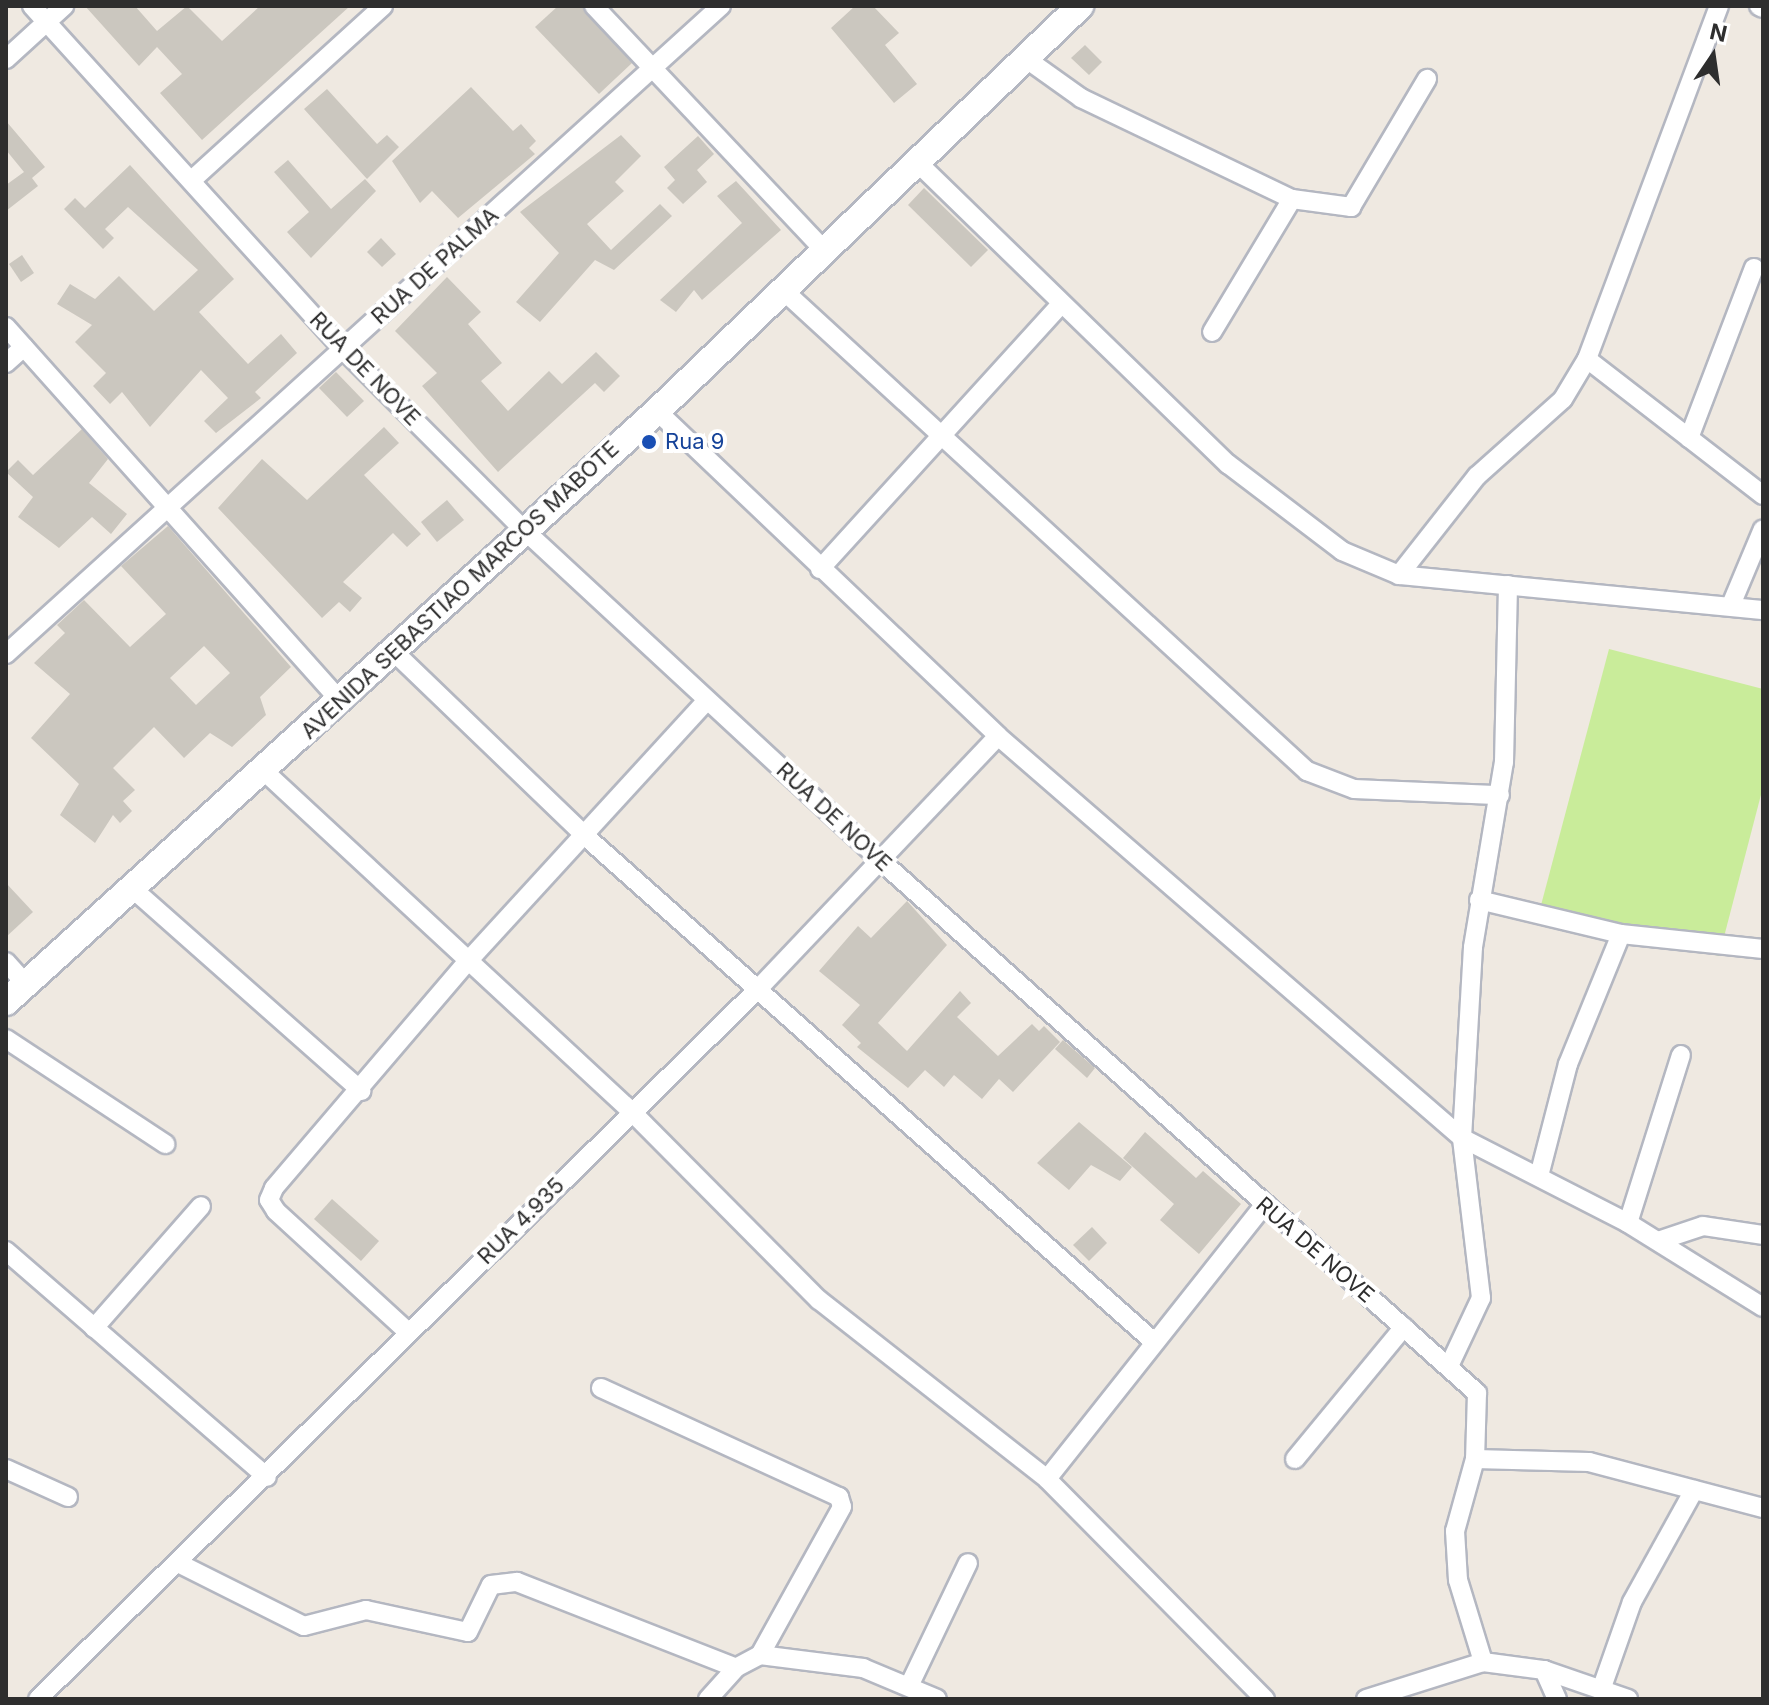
<!DOCTYPE html>
<style>
body{margin:0}
#map{position:relative;width:1769px;height:1705px;overflow:hidden;background:#efe9e1;font-family:Inter,sans-serif}
div>[style]{position:absolute}
.pitch>*{inset:0;background:#c9ec9a}
.building>*{inset:0;background:#cbc7bf}
.roads{filter:drop-shadow(2px 0 #b4b7c1) drop-shadow(-2px 0 #b4b7c1) drop-shadow(0 2px #b4b7c1) drop-shadow(0 -2px #b4b7c1)}
.street>*{height:18px;margin:-9px;padding:0 9px;transform-origin:9px;border-radius:9px;background:#fff}
.secondary>*{height:26px;margin:-13px;padding:0 13px;transform-origin:13px;border-radius:13px;background:#fff}
.dots>*{width:22px;height:22px;translate:-50% -50%;box-sizing:border-box;border:4px solid #fff;border-radius:50%}
span{translate:-50% -50%;white-space:nowrap;text-align:center;line-height:1.15;-webkit-text-stroke:8px #fff;paint-order:stroke}
.street-label{font-size:22px;color:#2e2e2e}
.transit-label{font-size:22px;color:#164399}
.left{translate:0 -50%;text-align:left}
.frame{position:absolute;inset:0;border:8px solid #2e2e2e;pointer-events:none}
.north{position:absolute;left:1673px;top:16px;width:80px;height:80px;-webkit-text-stroke:6px #fff;paint-order:stroke;rotate:13deg;font-size:22px;font-weight:700;line-height:32px;text-align:center;color:#2e2e2e}
.north::after{content:'';display:block;margin:auto;width:28px;height:36px;background:#2e2e2e;clip-path:polygon(50% 0,100% 100%,50% 72%,0 100%)}
</style>
<div id="map">
<div class="pitch">
<i style="clip-path:polygon(1609px 649px,1763px 689px,1763px 787px,1719px 956px,1540px 909px)"></i>
</div>
<div class="building">
<i style="clip-path:polygon(85px 6px,135px 6px,157px 31px,187px 6px,222px 41px,260px 6px,350px 6px,202px 140px,160px 93px,182px 74px,157px 47px,139px 66px)"></i>
<i style="clip-path:polygon(558px 6px,582px 6px,632px 63px,599px 94px,535px 27px)"></i>
<i style="clip-path:polygon(855px 6px,873px 6px,899px 33px,885px 45px,917px 84px,894px 103px,831px 28px)"></i>
<i style="clip-path:polygon(1085px 45px,1102px 62px,1089px 75px,1071px 58px)"></i>
<i style="clip-path:polygon(471px 87px,513px 131px,521px 124px,536px 141px,529px 148px,535px 154px,458px 218px,432px 191px,420px 203px,392px 161px)"></i>
<i style="clip-path:polygon(327px 89px,377px 144px,387px 135px,399px 147px,367px 179px,304px 109px)"></i>
<i style="clip-path:polygon(6px 121px,45px 167px,32px 178px,38px 186px,6px 211px,6px 185px,24px 172px,6px 150px)"></i>
<i style="clip-path:polygon(621px 135px,641px 156px,615px 182px,624px 191px,587px 224px,611px 250px,660px 204px,672px 216px,614px 270px,595px 260px,540px 322px,516px 302px,559px 253px,520px 212px)"></i>
<i style="clip-path:polygon(698px 136px,714px 154px,697px 170px,707px 182px,683px 204px,667px 188px,675px 180px,664px 167px)"></i>
<i style="clip-path:polygon(288px 160px,331px 209px,365px 179px,376px 191px,311px 258px,287px 232px,309px 212px,274px 172px)"></i>
<i style="clip-path:polygon(130px 165px,234px 279px,199px 312px,248px 364px,281px 334px,297px 353px,255px 392px,261px 398px,216px 433px,204px 421px,228px 398px,201px 370px,150px 427px,122px 392px,110px 404px,93px 386px,106px 373px,75px 342px,92px 325px,57px 304px,70px 284px,95px 299px,119px 276px,154px 311px,198px 270px,128px 207px,105px 229px,114px 238px,103px 249px,64px 209px,75px 198px,85px 208px)"></i>
<i style="clip-path:polygon(736px 181px,781px 230px,702px 300px,694px 290px,676px 312px,660px 300px,742px 223px,717px 196px)"></i>
<i style="clip-path:polygon(924px 188px,988px 250px,971px 267px,908px 205px)"></i>
<i style="clip-path:polygon(381px 238px,396px 254px,382px 267px,367px 252px)"></i>
<i style="clip-path:polygon(22px 255px,34px 273px,21px 282px,9px 264px)"></i>
<i style="clip-path:polygon(447px 277px,481px 312px,468px 324px,502px 363px,481px 381px,508px 411px,549px 371px,562px 384px,596px 352px,620px 376px,604px 392px,595px 383px,498px 472px,422px 386px,437px 373px,395px 331px)"></i>
<i style="clip-path:polygon(336px 372px,364px 401px,347px 417px,319px 388px)"></i>
<i style="clip-path:polygon(384px 427px,399px 443px,364px 475px,421px 534px,407px 547px,393px 533px,343px 582px,362px 598px,350px 612px,339px 602px,322px 618px,218px 508px,262px 459px,307px 500px)"></i>
<i style="clip-path:polygon(82px 429px,108px 459px,89px 483px,127px 514px,111px 534px,92px 517px,59px 548px,18px 517px,33px 497px,6px 472px,18px 460px,33px 475px)"></i>
<i style="clip-path:polygon(447px 500px,464px 520px,437px 542px,421px 522px)"></i>
<i style="clip-path:polygon(evenodd,168px 526px,291px 667px,260px 697px,266px 715px,232px 747px,210px 733px,184px 758px,154px 727px,113px 768px,135px 790px,123px 801px,132px 811px,120px 823px,113px 815px,95px 843px,60px 815px,79px 784px,31px 738px,70px 694px,34px 663px,65px 633px,57px 625px,84px 600px,130px 647px,166px 614px,121px 566px,168px 526px,204px 646px,230px 673px,196px 705px,170px 678px,204px 646px)"></i>
<i style="clip-path:polygon(6px 883px,33px 912px,6px 937px)"></i>
<i style="clip-path:polygon(907px 901px,947px 945px,878px 1023px,907px 1051px,960px 991px,971px 1003px,957px 1017px,998px 1056px,1032px 1024px,1039px 1031px,1044px 1026px,1060px 1042px,1013px 1092px,999px 1079px,982px 1099px,954px 1075px,944px 1087px,925px 1070px,908px 1088px,857px 1047px,861px 1043px,842px 1025px,860px 1005px,819px 971px,858px 926px,871px 938px)"></i>
<i style="clip-path:polygon(1063px 1040px,1095px 1068px,1087px 1078px,1055px 1049px)"></i>
<i style="clip-path:polygon(1079px 1122px,1132px 1167px,1120px 1181px,1091px 1165px,1069px 1190px,1037px 1163px)"></i>
<i style="clip-path:polygon(1145px 1132px,1196px 1178px,1203px 1171px,1241px 1204px,1199px 1254px,1160px 1220px,1174px 1204px,1123px 1158px)"></i>
<i style="clip-path:polygon(332px 1199px,379px 1241px,361px 1261px,314px 1219px)"></i>
<i style="clip-path:polygon(1092px 1227px,1107px 1243px,1089px 1261px,1073px 1245px)"></i>
</div>
<div class="roads">
<div class="street">
<i style="left:32px;top:6px;width:463px;rotate:47.8deg"></i>
<i style="left:343px;top:349px;width:253px;rotate:45deg"></i>
<i style="left:522px;top:528px;width:490px;rotate:42.8deg"></i>
<i style="left:881px;top:861px;width:799px;rotate:41.75deg"></i>
<i style="left:1477px;top:1393px;width:66px;rotate:91.7deg"></i>
<i style="left:1475px;top:1459px;width:75px;rotate:105.5deg"></i>
<i style="left:1455px;top:1531px;width:49px;rotate:86.5deg"></i>
<i style="left:1458px;top:1580px;width:86px;rotate:73deg"></i>
<i style="left:594px;top:6px;width:337px;rotate:46.7deg"></i>
<i style="left:1759px;top:6px;width:4px;rotate:27deg"></i>
<i style="left:1025px;top:58px;width:69px;rotate:35.5deg"></i>
<i style="left:1081px;top:98px;width:234px;rotate:25.6deg"></i>
<i style="left:1292px;top:199px;width:155px;rotate:121deg"></i>
<i style="left:6px;top:59px;width:79px;rotate:-42.4deg"></i>
<i style="left:917px;top:162px;width:434px;rotate:44.2deg"></i>
<i style="left:1228px;top:464px;width:143px;rotate:37.3deg"></i>
<i style="left:1342px;top:551px;width:62px;rotate:22.8deg"></i>
<i style="left:1399px;top:575px;width:366px;rotate:5.5deg"></i>
<i style="left:193px;top:179px;width:257px;rotate:-42.3deg"></i>
<i style="left:1292px;top:199px;width:60px;rotate:7.7deg"></i>
<i style="left:1351px;top:207px;width:149px;rotate:-59.3deg"></i>
<i style="left:784px;top:291px;width:710px;rotate:42.55deg"></i>
<i style="left:1307px;top:771px;width:50px;rotate:21deg"></i>
<i style="left:1354px;top:789px;width:146px;rotate:2.4deg"></i>
<i style="left:6px;top:327px;width:499px;rotate:48.2deg"></i>
<i style="left:1587px;top:359px;width:222px;rotate:37.7deg"></i>
<i style="left:6px;top:363px;width:24px;rotate:-42deg"></i>
<i style="left:657px;top:411px;width:471px;rotate:43.6deg"></i>
<i style="left:998px;top:736px;width:614px;rotate:40.9deg"></i>
<i style="left:1462px;top:1138px;width:186px;rotate:27.1deg"></i>
<i style="left:1628px;top:1223px;width:159px;rotate:31.9deg"></i>
<i style="left:1689px;top:438px;width:182px;rotate:-69.1deg"></i>
<i style="left:820px;top:569px;width:355px;rotate:-47.7deg"></i>
<i style="left:1399px;top:575px;width:126px;rotate:-51.8deg"></i>
<i style="left:1477px;top:476px;width:115px;rotate:-41.8deg"></i>
<i style="left:1563px;top:399px;width:47px;rotate:-59deg"></i>
<i style="left:1587px;top:359px;width:377px;rotate:-69.5deg"></i>
<i style="left:1731px;top:605px;width:82px;rotate:-67.2deg"></i>
<i style="left:390px;top:648px;width:269px;rotate:43.9deg"></i>
<i style="left:584px;top:835px;width:763px;rotate:41.65deg"></i>
<i style="left:6px;top:654px;width:965px;rotate:-42.19deg"></i>
<i style="left:264px;top:771px;width:502px;rotate:42.82deg"></i>
<i style="left:632px;top:1112px;width:265px;rotate:45.2deg"></i>
<i style="left:819px;top:1300px;width:290px;rotate:38.1deg"></i>
<i style="left:1047px;top:1479px;width:310px;rotate:45.3deg"></i>
<i style="left:133px;top:889px;width:305px;rotate:41.5deg"></i>
<i style="left:1479px;top:900px;width:146px;rotate:13.5deg"></i>
<i style="left:1621px;top:934px;width:143px;rotate:6deg"></i>
<i style="left:6px;top:962px;width:30px;rotate:48deg"></i>
<i style="left:6px;top:1039px;width:191px;rotate:33.4deg"></i>
<i style="left:1539px;top:1176px;width:116px;rotate:-75.5deg"></i>
<i style="left:1568px;top:1064px;width:140px;rotate:-67.8deg"></i>
<i style="left:1628px;top:1223px;width:176px;rotate:-72.5deg"></i>
<i style="left:1658px;top:1241px;width:47px;rotate:-18.4deg"></i>
<i style="left:1703px;top:1226px;width:61px;rotate:8.5deg"></i>
<i style="left:6px;top:1251px;width:345px;rotate:40.9deg"></i>
<i style="left:94px;top:1328px;width:162px;rotate:-48.7deg"></i>
<i style="left:408px;top:1332px;width:179px;rotate:-137.5deg"></i>
<i style="left:276px;top:1211px;width:13px;rotate:-122deg"></i>
<i style="left:269px;top:1200px;width:13px;rotate:-67deg"></i>
<i style="left:274px;top:1188px;width:300px;rotate:-49.5deg"></i>
<i style="left:469px;top:960px;width:352px;rotate:-47.5deg"></i>
<i style="left:1450px;top:1364px;width:73px;rotate:-64.8deg"></i>
<i style="left:1481px;top:1298px;width:161px;rotate:-96.8deg"></i>
<i style="left:1462px;top:1138px;width:191px;rotate:-86.7deg"></i>
<i style="left:1473px;top:947px;width:188px;rotate:-80.5deg"></i>
<i style="left:1504px;top:762px;width:177px;rotate:-88.7deg"></i>
<i style="left:601px;top:1388px;width:262px;rotate:24.6deg"></i>
<i style="left:839px;top:1497px;width:10px;rotate:73deg"></i>
<i style="left:842px;top:1507px;width:169px;rotate:119deg"></i>
<i style="left:760px;top:1655px;width:27px;rotate:152deg"></i>
<i style="left:736px;top:1668px;width:42px;rotate:132.1deg"></i>
<i style="left:1295px;top:1459px;width:171px;rotate:-50.5deg"></i>
<i style="left:1475px;top:1459px;width:114px;rotate:1.5deg"></i>
<i style="left:1589px;top:1462px;width:180px;rotate:14.8deg"></i>
<i style="left:6px;top:1469px;width:68px;rotate:24.3deg"></i>
<i style="left:1047px;top:1479px;width:348px;rotate:-51.6deg"></i>
<i style="left:182px;top:1565px;width:136px;rotate:26.6deg"></i>
<i style="left:304px;top:1626px;width:64px;rotate:-14.5deg"></i>
<i style="left:366px;top:1610px;width:104px;rotate:12.2deg"></i>
<i style="left:468px;top:1632px;width:52px;rotate:-63.9deg"></i>
<i style="left:491px;top:1585px;width:26px;rotate:-7deg"></i>
<i style="left:517px;top:1582px;width:235px;rotate:21.4deg"></i>
<i style="left:760px;top:1655px;width:104px;rotate:7.2deg"></i>
<i style="left:863px;top:1668px;width:80px;rotate:22.7deg"></i>
<i style="left:1544px;top:1670px;width:32px;rotate:66deg"></i>
<i style="left:910px;top:1684px;width:134px;rotate:-64.4deg"></i>
<i style="left:1601px;top:1690px;width:93px;rotate:-70.6deg"></i>
<i style="left:1632px;top:1602px;width:128px;rotate:-61deg"></i>
<i style="left:38px;top:1699px;width:1013px;rotate:-44.6deg"></i>
<i style="left:759px;top:988px;width:347px;rotate:-46.5deg"></i>
<i style="left:1366px;top:1699px;width:123px;rotate:-17.5deg"></i>
<i style="left:1483px;top:1662px;width:62px;rotate:7.5deg"></i>
<i style="left:1544px;top:1670px;width:89px;rotate:19deg"></i>
</div>
<div class="secondary">
<i style="left:6px;top:1002px;width:879px;rotate:-42.23deg"></i>
<i style="left:657px;top:411px;width:586px;rotate:-43.75deg"></i>
</div>
</div>
<div class="dots">
<i style="left:649px;top:442px;background:#1a4fb4"></i>
</div>
<div class="street-label">
<span style="left:435px;top:266px;rotate:-42deg">RUA DE PALMA</span>
<span style="left:365px;top:369px;rotate:46deg">RUA DE NOVE</span>
<span style="left:460px;top:590px;rotate:-43deg">AVENIDA SEBASTIAO MARCOS MABOTE</span>
<span style="left:834px;top:817px;rotate:43deg">RUA DE NOVE</span>
<span style="left:521px;top:1221px;rotate:-45deg">RUA 4.935</span>
<span style="left:1315px;top:1250px;rotate:41deg">RUA DE NOVE</span>
</div>
<div class="transit-label">
<span class="left" style="left:665px;top:442px">Rua 9</span>
</div>
<div class="frame"></div>
<div class="north">N</div>
</div>
